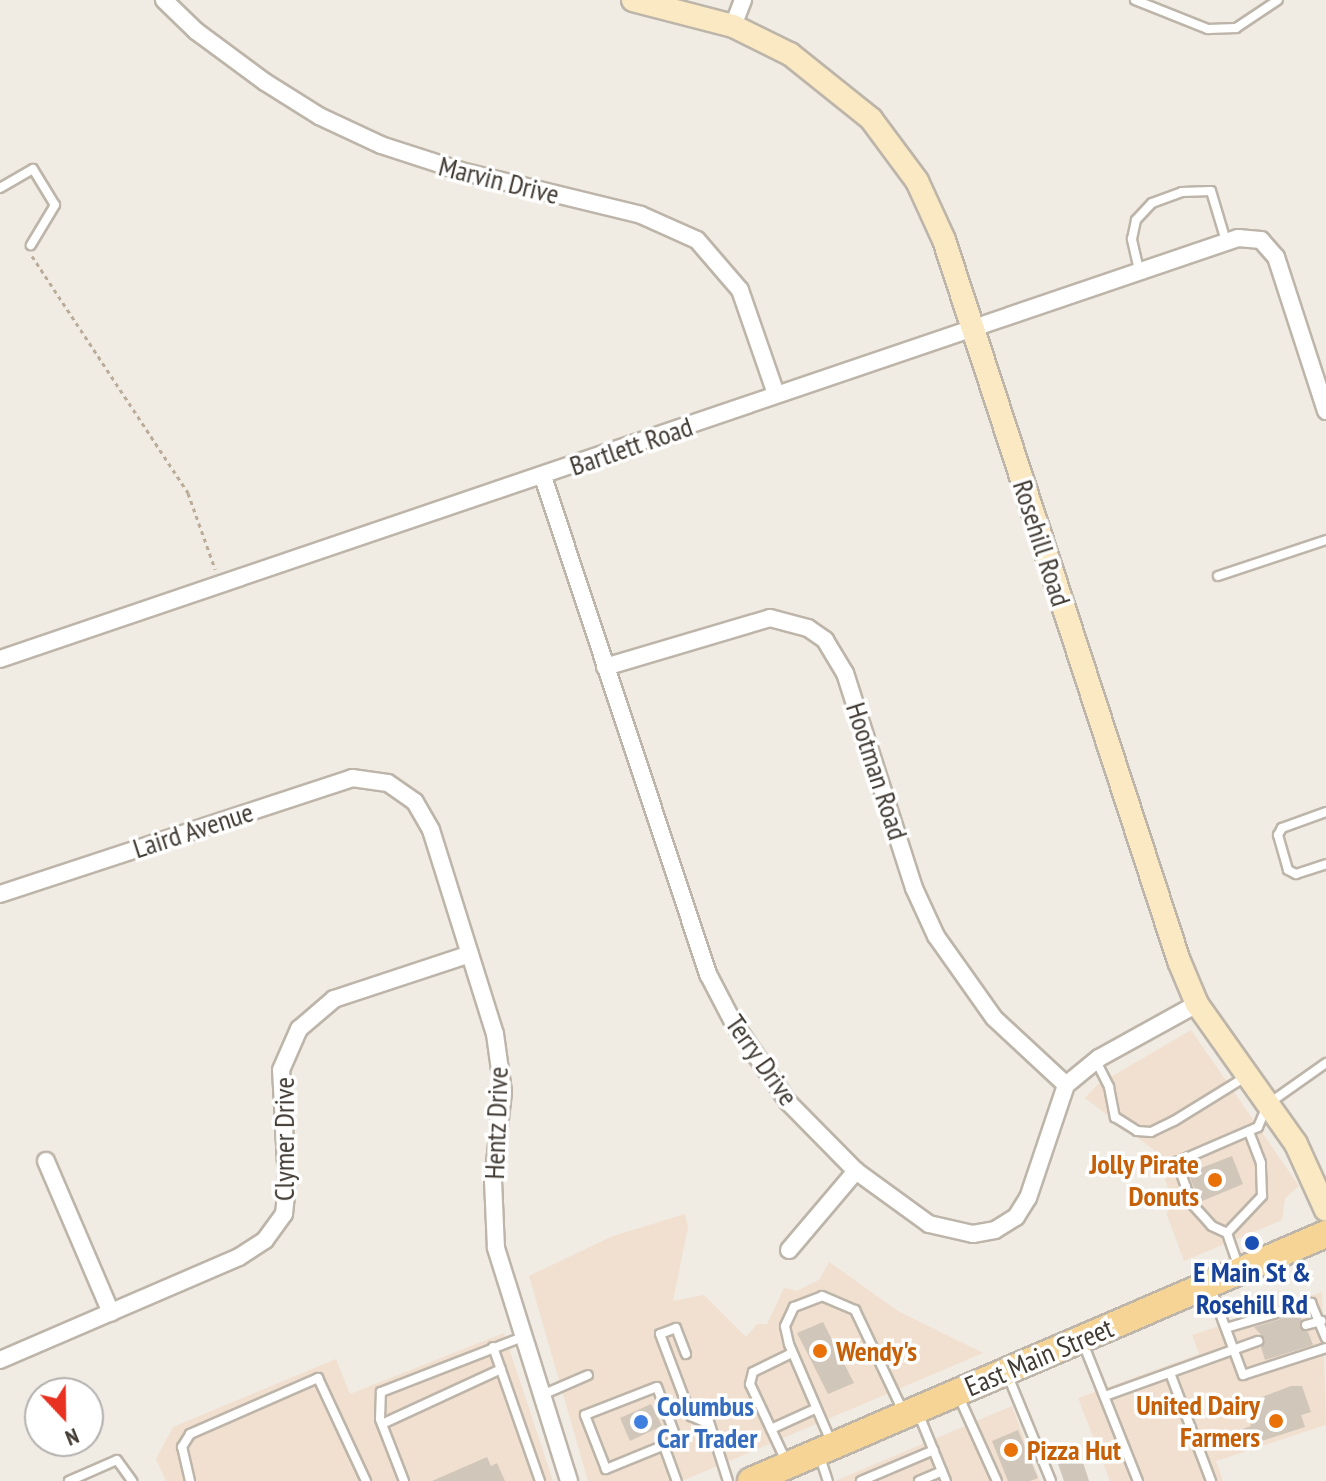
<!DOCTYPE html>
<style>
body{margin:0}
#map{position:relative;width:1326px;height:1481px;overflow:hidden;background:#f0ebe3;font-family:"PT Sans Narrow",sans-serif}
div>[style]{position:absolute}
.commercial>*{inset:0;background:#f1e0cf}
.building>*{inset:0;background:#d0c6b9}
.path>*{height:3px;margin-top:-1.5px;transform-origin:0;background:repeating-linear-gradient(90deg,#bbac99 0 4px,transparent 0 8px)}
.roads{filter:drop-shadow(2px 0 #bdb5a9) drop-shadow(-2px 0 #bdb5a9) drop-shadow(0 2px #bdb5a9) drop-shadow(0 -2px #bdb5a9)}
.lane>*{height:8px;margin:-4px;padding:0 4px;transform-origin:4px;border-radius:4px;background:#fff}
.street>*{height:16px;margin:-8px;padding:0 8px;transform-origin:8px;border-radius:8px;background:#fff}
.secondary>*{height:22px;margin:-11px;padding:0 11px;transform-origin:11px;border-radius:11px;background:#fae9c3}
.primary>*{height:26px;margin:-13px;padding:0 13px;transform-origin:13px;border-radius:13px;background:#f6d496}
.dots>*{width:22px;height:22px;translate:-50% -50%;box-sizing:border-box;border:4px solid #fff;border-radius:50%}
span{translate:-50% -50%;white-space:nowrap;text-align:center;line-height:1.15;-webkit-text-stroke:7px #fff;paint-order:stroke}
.street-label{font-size:28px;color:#413b34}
.food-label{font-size:28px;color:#c56008;font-weight:700}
.right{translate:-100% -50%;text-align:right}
.left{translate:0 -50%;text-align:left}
.transit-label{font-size:28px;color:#164399;font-weight:700}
.shop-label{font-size:28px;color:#366cbe;font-weight:700}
.north{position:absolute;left:24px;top:1377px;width:80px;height:80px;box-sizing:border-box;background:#fff;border:2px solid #b3b1ae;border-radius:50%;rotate:158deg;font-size:22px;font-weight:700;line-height:32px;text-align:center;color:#413b34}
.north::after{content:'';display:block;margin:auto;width:28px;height:36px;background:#e83121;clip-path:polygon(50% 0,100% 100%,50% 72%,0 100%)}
</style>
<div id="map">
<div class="commercial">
<i style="clip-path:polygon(1191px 1030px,1299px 1186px,1285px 1198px,1282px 1220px,1184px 1261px,1167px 1215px,1170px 1193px,1154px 1150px,1085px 1098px,1097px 1085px)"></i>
<i style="clip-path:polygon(685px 1214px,688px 1227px,673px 1301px,704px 1295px,746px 1337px,757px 1324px,767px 1324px,784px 1288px,797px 1291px,819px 1280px,829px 1262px,898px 1311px,983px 1353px,682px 1481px,588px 1481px,529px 1276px,613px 1236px)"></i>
<i style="clip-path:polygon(1322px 1292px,1326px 1425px,1216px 1461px,1223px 1481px,1110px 1481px,1078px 1398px,1199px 1354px,1192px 1335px)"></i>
<i style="clip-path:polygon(504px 1333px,553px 1481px,166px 1481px,156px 1459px,173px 1427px,336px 1359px,350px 1394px)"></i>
<i style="clip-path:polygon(1012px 1406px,1040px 1481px,835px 1481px)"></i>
</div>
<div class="building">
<i style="clip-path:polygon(1232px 1156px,1243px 1184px,1200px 1202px,1188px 1173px)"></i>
<i style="clip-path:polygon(1302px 1313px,1300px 1328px,1308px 1332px,1313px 1345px,1265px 1360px,1261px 1347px,1265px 1339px,1254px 1327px)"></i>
<i style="clip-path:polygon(823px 1322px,854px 1383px,828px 1394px,797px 1333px)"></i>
<i style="clip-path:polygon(1291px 1386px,1302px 1386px,1311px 1412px,1301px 1415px,1305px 1427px,1246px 1446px,1240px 1430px,1251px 1426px,1244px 1404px)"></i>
<i style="clip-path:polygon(651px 1404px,662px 1426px,630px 1441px,620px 1418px)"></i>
<i style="clip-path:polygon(1018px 1430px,1038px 1478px,1030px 1481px,1008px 1481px,992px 1441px)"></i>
<i style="clip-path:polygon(1079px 1450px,1089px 1481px,1064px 1481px,1056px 1458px)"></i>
<i style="clip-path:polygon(487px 1457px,491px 1466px,497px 1463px,505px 1481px,432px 1481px)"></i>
</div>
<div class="path">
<i style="left:32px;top:256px;width:284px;rotate:56.6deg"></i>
<i style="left:188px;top:493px;width:81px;rotate:70.4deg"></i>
</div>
<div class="roads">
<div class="lane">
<i style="left:1135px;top:0;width:79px;rotate:21.7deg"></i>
<i style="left:1208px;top:29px;width:28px;rotate:-2deg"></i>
<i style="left:1236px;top:28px;width:50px;rotate:-33.7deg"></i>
<i style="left:0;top:188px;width:38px;rotate:-30deg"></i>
<i style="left:33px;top:169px;width:42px;rotate:58.6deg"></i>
<i style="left:55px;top:205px;width:47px;rotate:121deg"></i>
<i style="left:1139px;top:270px;width:32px;rotate:-103deg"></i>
<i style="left:1132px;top:239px;width:19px;rotate:-78deg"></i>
<i style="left:1136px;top:220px;width:23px;rotate:-47deg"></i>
<i style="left:1152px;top:203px;width:32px;rotate:-20deg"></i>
<i style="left:1182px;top:192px;width:29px;rotate:-2deg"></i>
<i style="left:1211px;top:191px;width:52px;rotate:73.3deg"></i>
<i style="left:1218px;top:576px;width:114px;rotate:-18.4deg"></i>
<i style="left:1326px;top:812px;width:47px;rotate:160deg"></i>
<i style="left:1282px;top:828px;width:8px;rotate:120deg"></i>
<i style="left:1278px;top:835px;width:36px;rotate:74deg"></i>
<i style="left:1288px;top:870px;width:9px;rotate:27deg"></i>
<i style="left:1296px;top:874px;width:32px;rotate:-18deg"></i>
<i style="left:1096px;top:1061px;width:29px;rotate:63deg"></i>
<i style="left:1109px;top:1087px;width:31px;rotate:79deg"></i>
<i style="left:1115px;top:1117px;width:26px;rotate:32deg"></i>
<i style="left:1137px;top:1131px;width:14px;rotate:4deg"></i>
<i style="left:1151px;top:1132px;width:25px;rotate:-26deg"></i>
<i style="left:1174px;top:1121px;width:86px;rotate:-31.7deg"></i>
<i style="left:1227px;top:1233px;width:51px;rotate:-46.6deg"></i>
<i style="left:1262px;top:1196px;width:33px;rotate:-92deg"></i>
<i style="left:1261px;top:1163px;width:34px;rotate:-111deg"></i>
<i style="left:1239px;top:1268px;width:37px;rotate:-109deg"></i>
<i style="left:1227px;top:1233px;width:17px;rotate:-155deg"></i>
<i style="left:1212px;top:1226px;width:30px;rotate:-132deg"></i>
<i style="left:1192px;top:1204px;width:45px;rotate:-109.7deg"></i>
<i style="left:1177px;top:1162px;width:88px;rotate:-23.4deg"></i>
<i style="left:1258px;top:1127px;width:25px;rotate:-67deg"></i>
<i style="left:1268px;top:1104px;width:71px;rotate:-35.3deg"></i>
<i style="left:1211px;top:1289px;width:92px;rotate:69.6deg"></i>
<i style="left:1243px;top:1375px;width:87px;rotate:-18deg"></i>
<i style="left:1306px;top:1325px;width:16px;rotate:-15deg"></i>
<i style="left:1226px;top:1328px;width:89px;rotate:-16.4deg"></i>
<i style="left:1311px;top:1303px;width:38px;rotate:67deg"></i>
<i style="left:1083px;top:1343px;width:149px;rotate:68.3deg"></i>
<i style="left:493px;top:1347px;width:142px;rotate:70.7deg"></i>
<i style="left:686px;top:1354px;width:28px;rotate:-111deg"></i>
<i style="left:676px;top:1328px;width:17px;rotate:159deg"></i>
<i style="left:660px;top:1334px;width:88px;rotate:69.3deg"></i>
<i style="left:691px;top:1416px;width:20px;rotate:24deg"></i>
<i style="left:1170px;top:1373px;width:116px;rotate:69.2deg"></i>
<i style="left:1008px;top:1376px;width:113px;rotate:67.7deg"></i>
<i style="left:657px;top:1387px;width:57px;rotate:69.3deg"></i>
<i style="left:677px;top:1440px;width:77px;rotate:157.8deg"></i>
<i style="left:606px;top:1469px;width:58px;rotate:-111.3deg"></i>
<i style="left:585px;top:1415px;width:77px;rotate:-21.3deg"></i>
<i style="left:542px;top:1395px;width:50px;rotate:-23.5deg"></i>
<i style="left:1105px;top:1396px;width:163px;rotate:-19.8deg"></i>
<i style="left:959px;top:1397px;width:92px;rotate:65.7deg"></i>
<i style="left:704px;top:1406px;width:79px;rotate:72.3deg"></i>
<i style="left:919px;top:1415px;width:71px;rotate:67.8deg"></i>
<i style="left:382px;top:1424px;width:131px;rotate:-24.8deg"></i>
<i style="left:771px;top:1429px;width:48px;rotate:-24.4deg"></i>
<i style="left:832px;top:1444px;width:109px;rotate:-113.3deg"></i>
<i style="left:789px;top:1344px;width:18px;rotate:-103deg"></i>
<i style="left:785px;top:1326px;width:21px;rotate:-65deg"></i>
<i style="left:794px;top:1307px;width:30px;rotate:-21deg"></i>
<i style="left:822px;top:1296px;width:36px;rotate:23deg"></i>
<i style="left:855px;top:1310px;width:112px;rotate:64.6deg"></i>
<i style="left:664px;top:1446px;width:37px;rotate:70deg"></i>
<i style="left:820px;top:1457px;width:25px;rotate:72deg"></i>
<i style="left:786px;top:1461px;width:85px;rotate:-115.1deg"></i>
<i style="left:750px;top:1384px;width:12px;rotate:-76deg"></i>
<i style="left:753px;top:1372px;width:43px;rotate:-26deg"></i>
<i style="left:69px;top:1481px;width:52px;rotate:-23.6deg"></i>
<i style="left:117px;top:1460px;width:26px;rotate:54deg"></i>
<i style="left:190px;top:1481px;width:35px;rotate:-103deg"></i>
<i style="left:182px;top:1447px;width:15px;rotate:-58deg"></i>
<i style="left:190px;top:1434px;width:140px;rotate:-23.6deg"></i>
<i style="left:318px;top:1378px;width:114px;rotate:65deg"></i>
<i style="left:404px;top:1481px;width:66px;rotate:-111.2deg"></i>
<i style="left:380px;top:1419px;width:27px;rotate:-88deg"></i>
<i style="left:381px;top:1392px;width:152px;rotate:-21.2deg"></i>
<i style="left:861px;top:1481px;width:79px;rotate:-23deg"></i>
<i style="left:919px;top:1481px;width:25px;rotate:-23deg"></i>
</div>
<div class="street">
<i style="left:164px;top:0;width:45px;rotate:44.1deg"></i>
<i style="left:196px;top:31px;width:86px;rotate:36.5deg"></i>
<i style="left:265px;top:82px;width:64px;rotate:32.2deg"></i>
<i style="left:319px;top:116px;width:68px;rotate:25.1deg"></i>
<i style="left:381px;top:145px;width:84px;rotate:18deg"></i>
<i style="left:461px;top:171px;width:185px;rotate:13.7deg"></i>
<i style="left:641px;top:215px;width:61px;rotate:24.1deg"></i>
<i style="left:697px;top:240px;width:66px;rotate:49.3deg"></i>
<i style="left:740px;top:290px;width:110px;rotate:70.9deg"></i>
<i style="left:733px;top:26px;width:28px;rotate:-69deg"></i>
<i style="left:543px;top:477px;width:524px;rotate:71.63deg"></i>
<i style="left:708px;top:974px;width:54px;rotate:62.5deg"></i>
<i style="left:733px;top:1022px;width:97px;rotate:55.5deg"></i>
<i style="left:788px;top:1102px;width:97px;rotate:45.4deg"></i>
<i style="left:856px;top:1171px;width:90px;rotate:36deg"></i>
<i style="left:929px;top:1224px;width:45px;rotate:12.8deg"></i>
<i style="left:973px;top:1234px;width:22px;rotate:-10deg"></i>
<i style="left:995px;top:1230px;width:25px;rotate:-32deg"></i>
<i style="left:1016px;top:1217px;width:22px;rotate:-58deg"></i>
<i style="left:1028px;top:1198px;width:119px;rotate:-71.4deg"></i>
<i style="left:1066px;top:1085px;width:43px;rotate:-39.3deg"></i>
<i style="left:1099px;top:1058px;width:112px;rotate:-28.9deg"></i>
<i style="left:0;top:659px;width:1308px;rotate:-18.78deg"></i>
<i style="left:1238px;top:238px;width:23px;rotate:5deg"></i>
<i style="left:1261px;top:240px;width:23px;rotate:49deg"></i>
<i style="left:1276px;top:257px;width:162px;rotate:72deg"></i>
<i style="left:605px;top:667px;width:172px;rotate:-16.5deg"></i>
<i style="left:770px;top:618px;width:39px;rotate:15deg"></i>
<i style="left:808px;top:628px;width:21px;rotate:35deg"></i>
<i style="left:825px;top:640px;width:39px;rotate:59deg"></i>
<i style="left:845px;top:673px;width:226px;rotate:72.2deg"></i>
<i style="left:914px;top:888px;width:53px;rotate:65.4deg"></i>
<i style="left:936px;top:936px;width:100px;rotate:54.7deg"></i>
<i style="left:994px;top:1018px;width:98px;rotate:42.9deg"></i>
<i style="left:0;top:894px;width:371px;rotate:-18.2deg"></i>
<i style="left:352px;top:778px;width:36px;rotate:8deg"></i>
<i style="left:388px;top:783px;width:33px;rotate:35deg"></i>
<i style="left:415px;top:802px;width:32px;rotate:60deg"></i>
<i style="left:431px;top:830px;width:214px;rotate:72.6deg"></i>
<i style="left:495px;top:1034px;width:59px;rotate:82.1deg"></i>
<i style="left:503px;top:1092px;width:89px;rotate:96.5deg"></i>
<i style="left:493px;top:1180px;width:68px;rotate:87.5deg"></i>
<i style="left:496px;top:1248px;width:244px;rotate:72.6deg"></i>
<i style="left:46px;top:1161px;width:165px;rotate:66.8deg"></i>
<i style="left:789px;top:1250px;width:104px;rotate:-49.7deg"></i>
<i style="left:0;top:1360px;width:260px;rotate:-23.3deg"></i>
<i style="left:239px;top:1257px;width:31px;rotate:-33deg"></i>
<i style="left:265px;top:1240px;width:32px;rotate:-54deg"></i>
<i style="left:284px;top:1214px;width:31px;rotate:-84deg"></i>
<i style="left:287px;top:1183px;width:113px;rotate:-93deg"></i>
<i style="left:281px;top:1070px;width:45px;rotate:-66.3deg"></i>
<i style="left:299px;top:1029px;width:46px;rotate:-40.6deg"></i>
<i style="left:334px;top:999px;width:143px;rotate:-18.3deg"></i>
</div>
<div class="secondary">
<i style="left:633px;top:0;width:103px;rotate:14.6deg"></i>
<i style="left:733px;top:26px;width:64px;rotate:26.2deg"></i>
<i style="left:790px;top:54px;width:104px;rotate:38.7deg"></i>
<i style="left:871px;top:119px;width:77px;rotate:53.4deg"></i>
<i style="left:917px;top:181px;width:65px;rotate:65.4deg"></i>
<i style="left:944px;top:240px;width:758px;rotate:71.95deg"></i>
<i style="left:1179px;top:961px;width:47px;rotate:67.3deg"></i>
<i style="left:1197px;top:1004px;width:171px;rotate:54.7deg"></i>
<i style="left:1296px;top:1144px;width:72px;rotate:65.6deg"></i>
</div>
<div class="primary">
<i style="left:751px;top:1481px;width:626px;rotate:-23.25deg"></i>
</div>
</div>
<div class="dots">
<i style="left:1215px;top:1180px;background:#e8710a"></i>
<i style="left:1252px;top:1243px;background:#1a4fb4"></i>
<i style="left:820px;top:1351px;background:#e8710a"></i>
<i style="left:1276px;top:1421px;background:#e8710a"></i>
<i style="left:641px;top:1422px;background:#3f7fe0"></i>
<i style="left:1011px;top:1450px;background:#e8710a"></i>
</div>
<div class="street-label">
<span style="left:499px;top:180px;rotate:14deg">Marvin Drive</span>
<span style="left:631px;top:446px;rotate:-19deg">Bartlett Road</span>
<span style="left:1042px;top:543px;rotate:72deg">Rosehill Road</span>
<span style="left:877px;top:771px;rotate:72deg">Hootman Road</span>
<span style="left:193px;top:830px;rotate:-18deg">Laird Avenue</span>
<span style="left:762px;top:1060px;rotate:55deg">Terry Drive</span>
<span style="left:496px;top:1123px;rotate:-88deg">Hentz Drive</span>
<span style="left:284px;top:1139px;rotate:-90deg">Clymer Drive</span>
<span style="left:1039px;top:1357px;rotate:-23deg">East Main Street</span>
</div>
<div class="food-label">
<span class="right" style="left:1199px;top:1180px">Jolly Pirate<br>Donuts</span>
<span class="left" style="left:836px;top:1351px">Wendy's</span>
<span class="right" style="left:1260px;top:1421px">United Dairy<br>Farmers</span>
<span class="left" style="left:1027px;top:1450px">Pizza Hut</span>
</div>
<div class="transit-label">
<span style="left:1252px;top:1288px">E Main St &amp;<br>Rosehill Rd</span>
</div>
<div class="shop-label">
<span class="left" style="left:657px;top:1422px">Columbus<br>Car Trader</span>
</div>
<div class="north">N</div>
</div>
